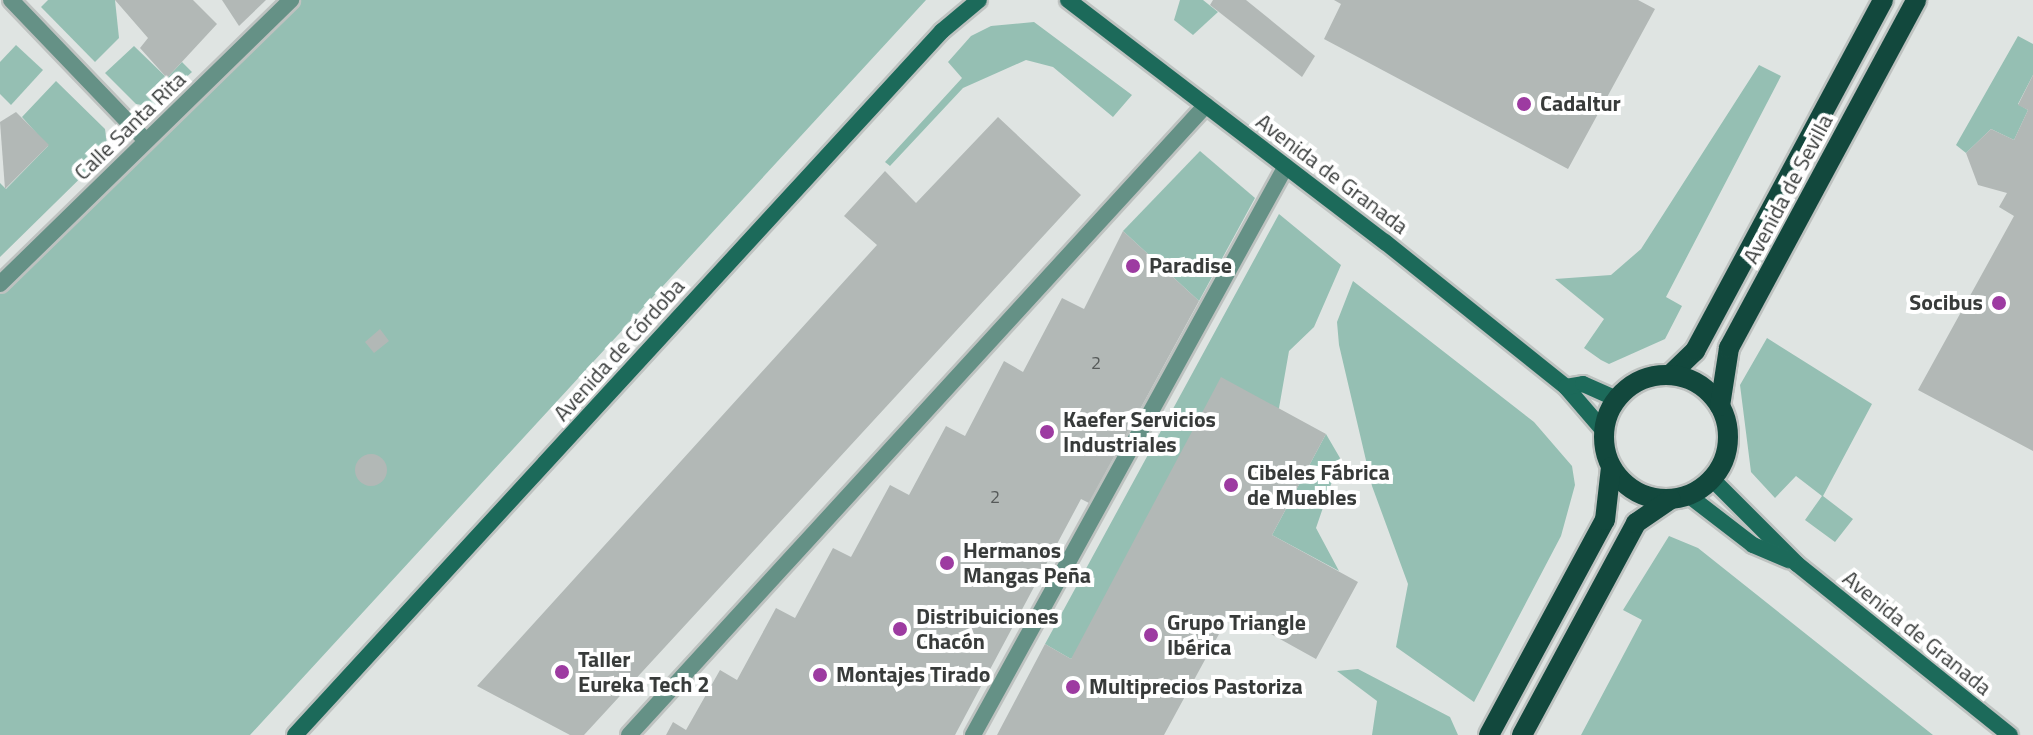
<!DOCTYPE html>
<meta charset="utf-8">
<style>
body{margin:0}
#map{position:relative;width:2033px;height:735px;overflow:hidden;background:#dfe4e2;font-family:"Titillium Web",sans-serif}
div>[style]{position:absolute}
.green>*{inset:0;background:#95bfb3}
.building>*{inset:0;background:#b2b8b6}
.round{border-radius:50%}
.roads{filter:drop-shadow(2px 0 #bec2c0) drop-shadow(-2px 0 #bec2c0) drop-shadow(0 2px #bec2c0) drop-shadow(0 -2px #bec2c0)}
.street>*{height:16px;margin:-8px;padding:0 8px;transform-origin:8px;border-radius:8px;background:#659186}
.secondary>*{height:16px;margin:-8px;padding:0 8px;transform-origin:8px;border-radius:8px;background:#1c6a5a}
.primary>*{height:20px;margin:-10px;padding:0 10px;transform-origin:10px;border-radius:10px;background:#12483d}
.primary>.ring{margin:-10px;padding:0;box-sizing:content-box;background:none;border:20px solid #12483d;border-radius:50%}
.dots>*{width:22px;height:22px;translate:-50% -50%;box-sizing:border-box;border:4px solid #fff;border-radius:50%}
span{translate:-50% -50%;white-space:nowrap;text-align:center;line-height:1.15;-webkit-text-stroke:8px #fff;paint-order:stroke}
.number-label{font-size:18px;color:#565a59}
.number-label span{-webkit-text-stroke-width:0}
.poi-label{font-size:22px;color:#383b3a;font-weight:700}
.left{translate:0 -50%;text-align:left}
.right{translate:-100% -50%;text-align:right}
.street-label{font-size:22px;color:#383b3a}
</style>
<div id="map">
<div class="green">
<i style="clip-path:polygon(48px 0,115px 0,119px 38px,95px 62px,41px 7px)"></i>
<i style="clip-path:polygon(291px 0,926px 0,250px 735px,0 735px,0 285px,23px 273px,36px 249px)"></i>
<i style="clip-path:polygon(1180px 0,1203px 0,1218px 12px,1193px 35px,1174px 20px)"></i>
<i style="clip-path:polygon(1034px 22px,1132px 95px,1113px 117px,1053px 67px,1026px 60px,963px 88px,890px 166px,885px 162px,962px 78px,948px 62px,971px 36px,991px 26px)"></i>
<i style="clip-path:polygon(2018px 36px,2033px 44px,2033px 75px,2018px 104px,2028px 110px,2014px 140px,1991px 129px,1966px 153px,1956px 145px)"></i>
<i style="clip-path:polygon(16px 45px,43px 70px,11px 105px,0 94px,0 62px)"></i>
<i style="clip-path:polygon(134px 46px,167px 78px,182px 62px,192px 72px,153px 107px,136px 104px,105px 73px)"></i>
<i style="clip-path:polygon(1759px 65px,1781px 76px,1666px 297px,1682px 306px,1665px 339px,1609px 364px,1601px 360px,1584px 348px,1604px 319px,1555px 279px,1611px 275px,1641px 249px)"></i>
<i style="clip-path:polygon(56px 81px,105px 129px,108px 151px,0 257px,0 183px,6px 189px,48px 146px,22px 117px)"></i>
<i style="clip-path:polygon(1200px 151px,1255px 198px,1199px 301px,1123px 231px)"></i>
<i style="clip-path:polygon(1279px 214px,1341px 265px,1314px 327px,1289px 351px,1279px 408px,1071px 659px,1045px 644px)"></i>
<i style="clip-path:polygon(1353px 281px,1534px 422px,1572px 466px,1575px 485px,1561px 536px,1474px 702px,1396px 647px,1408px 584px,1372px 486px,1339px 345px,1337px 322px)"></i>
<i style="clip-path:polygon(1767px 338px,1872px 404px,1823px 496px,1853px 519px,1835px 542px,1805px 520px,1822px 496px,1796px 476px,1775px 498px,1751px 472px,1740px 385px)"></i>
<i style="clip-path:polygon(1326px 434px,1340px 458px,1316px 528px,1339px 571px,1272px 535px)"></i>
<i style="clip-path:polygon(1669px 536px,1698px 548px,1933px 735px,1581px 735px,1642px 620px,1623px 610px)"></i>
<i style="clip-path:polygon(1358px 669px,1450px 717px,1458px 735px,1372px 735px,1377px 701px,1337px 671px)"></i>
</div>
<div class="building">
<i style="clip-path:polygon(115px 0,193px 0,217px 24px,167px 78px,140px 48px,148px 38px)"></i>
<i style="clip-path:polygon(222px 0,266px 0,239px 26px)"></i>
<i style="clip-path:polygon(1213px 0,1246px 0,1315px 56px,1302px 77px,1210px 5px)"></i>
<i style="clip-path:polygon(1334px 0,1638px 0,1655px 9px,1568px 169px,1324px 39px,1341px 4px)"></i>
<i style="clip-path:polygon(2033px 75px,2033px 451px,1918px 390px,2014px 216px,1999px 207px,2007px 193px,1978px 185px,1966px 153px,1991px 129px,2014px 140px,2028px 110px,2018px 105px)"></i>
<i style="clip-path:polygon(16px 112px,49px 145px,5px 189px,0 122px)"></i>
<i style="clip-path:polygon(998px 117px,1081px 195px,584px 735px,570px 735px,477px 686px,877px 245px,844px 216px,885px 171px,916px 203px)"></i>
<i style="clip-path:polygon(1123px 231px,1199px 301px,1089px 503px,1081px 499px,955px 735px,666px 735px,673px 722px,686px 730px,720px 670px,737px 680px,776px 608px,795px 618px,833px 548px,851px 557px,890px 485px,909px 495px,946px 426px,965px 436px,1004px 361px,1023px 372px,1062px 298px,1084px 309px)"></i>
<i style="clip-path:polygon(380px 329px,389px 341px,374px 353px,365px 342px)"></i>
<i style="clip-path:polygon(1221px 377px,1326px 434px,1272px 535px,1358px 582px,1316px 659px,1231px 612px,1164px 735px,997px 735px,1045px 644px,1071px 659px)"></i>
<i class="round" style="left:355px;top:454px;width:32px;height:32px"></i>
</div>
<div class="roads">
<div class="street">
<i style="left:11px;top:0;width:195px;rotate:46.2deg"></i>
<i style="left:0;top:284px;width:407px;rotate:-44.3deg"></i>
<i style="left:629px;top:735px;width:854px;rotate:-47.51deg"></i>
<i style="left:973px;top:735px;width:649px;rotate:-61.19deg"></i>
</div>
<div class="secondary">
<i style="left:1068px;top:0;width:399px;rotate:37.4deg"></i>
<i style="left:1385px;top:242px;width:232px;rotate:38.7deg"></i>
<i style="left:1566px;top:387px;width:58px;rotate:49.2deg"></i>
<i style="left:1566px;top:387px;width:17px;rotate:-10deg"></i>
<i style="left:1583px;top:384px;width:36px;rotate:24deg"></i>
<i style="left:1711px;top:478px;width:122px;rotate:45deg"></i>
<i style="left:1797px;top:564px;width:273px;rotate:38.8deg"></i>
<i style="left:1688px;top:495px;width:82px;rotate:37.6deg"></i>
<i style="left:1753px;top:545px;width:39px;rotate:23deg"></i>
<i style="left:295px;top:735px;width:956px;rotate:-47.42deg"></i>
<i style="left:942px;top:31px;width:48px;rotate:-40deg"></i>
</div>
<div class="primary">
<i style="left:1670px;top:375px;width:35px;rotate:-44deg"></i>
<i style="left:1695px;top:351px;width:398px;rotate:-61.8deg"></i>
<i class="ring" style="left:1604px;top:375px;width:104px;height:104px"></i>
<i style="left:1720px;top:406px;width:59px;rotate:-81.2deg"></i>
<i style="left:1729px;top:348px;width:395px;rotate:-61.7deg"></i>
<i style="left:1489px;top:735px;width:244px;rotate:-61.7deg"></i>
<i style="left:1605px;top:520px;width:53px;rotate:-83.5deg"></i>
<i style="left:1522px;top:735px;width:241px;rotate:-61.7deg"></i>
<i style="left:1636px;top:523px;width:42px;rotate:-34.4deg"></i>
</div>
</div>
<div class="dots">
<i style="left:1524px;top:104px;background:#9d3ba1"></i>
<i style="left:1133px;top:266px;background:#9d3ba1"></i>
<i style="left:1999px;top:303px;background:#9d3ba1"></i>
<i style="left:1047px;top:432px;background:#9d3ba1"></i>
<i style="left:1231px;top:485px;background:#9d3ba1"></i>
<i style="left:947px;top:563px;background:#9d3ba1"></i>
<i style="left:900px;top:629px;background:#9d3ba1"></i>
<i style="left:1151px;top:635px;background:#9d3ba1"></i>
<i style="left:562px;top:672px;background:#9d3ba1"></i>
<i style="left:820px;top:675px;background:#9d3ba1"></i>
<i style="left:1073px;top:687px;background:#9d3ba1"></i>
</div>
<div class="number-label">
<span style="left:1096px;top:363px">2</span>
<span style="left:995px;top:497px">2</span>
</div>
<div class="poi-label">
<span class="left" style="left:1540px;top:104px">Cadaltur</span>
<span class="left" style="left:1149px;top:266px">Paradise</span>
<span class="right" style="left:1983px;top:303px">Socibus</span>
<span class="left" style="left:1063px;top:432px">Kaefer Servicios<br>Industriales</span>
<span class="left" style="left:1247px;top:485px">Cibeles Fábrica<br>de Muebles</span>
<span class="left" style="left:963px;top:563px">Hermanos<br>Mangas Peña</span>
<span class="left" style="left:916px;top:629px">Distribuiciones<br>Chacón</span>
<span class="left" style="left:1167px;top:635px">Grupo Triangle<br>Ibérica</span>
<span class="left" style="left:578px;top:672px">Taller<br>Eureka Tech 2</span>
<span class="left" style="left:836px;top:675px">Montajes Tirado</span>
<span class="left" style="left:1089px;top:687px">Multiprecios Pastoriza</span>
</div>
<div class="street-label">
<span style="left:130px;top:126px;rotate:-44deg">Calle Santa Rita</span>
<span style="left:1332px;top:174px;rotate:37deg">Avenida de Granada</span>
<span style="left:1788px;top:189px;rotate:-62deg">Avenida de Sevilla</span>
<span style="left:619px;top:350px;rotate:-48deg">Avenida de Córdoba</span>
<span style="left:1917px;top:633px;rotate:39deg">Avenida de Granada</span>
</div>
</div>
